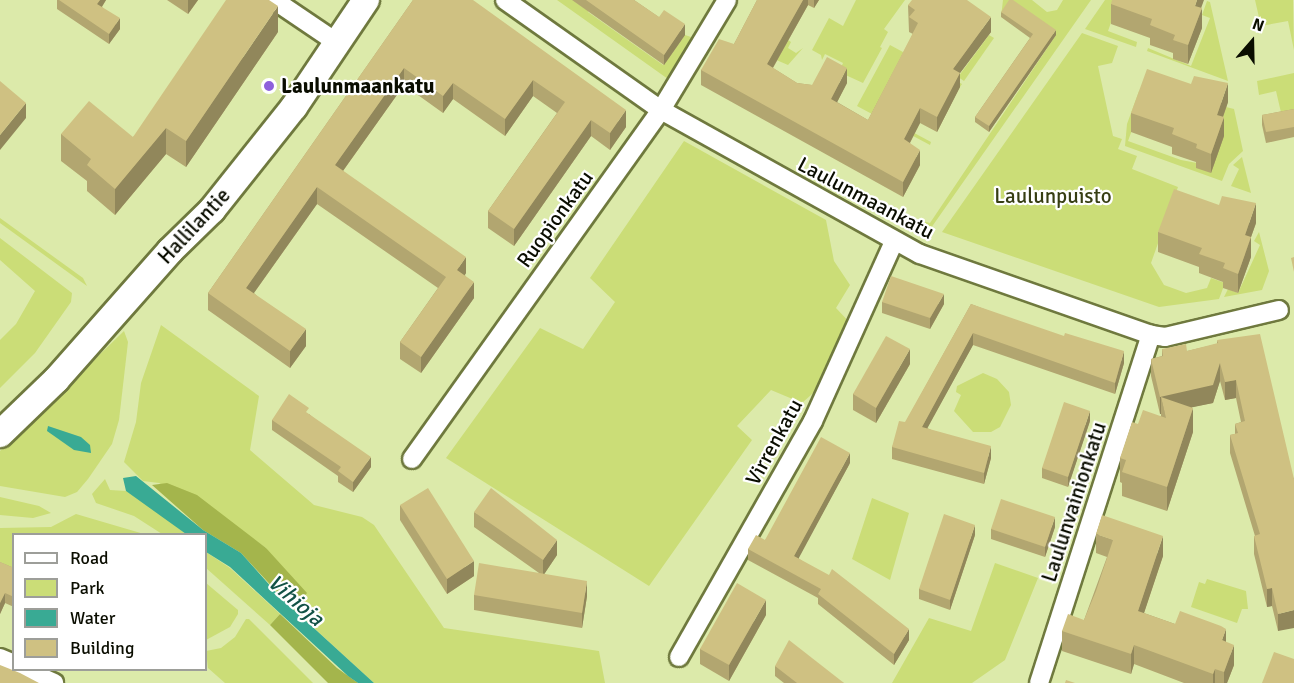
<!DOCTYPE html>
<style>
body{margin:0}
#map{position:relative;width:1294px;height:683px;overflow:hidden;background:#dceaaa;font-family:Signika,sans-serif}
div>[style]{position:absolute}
.green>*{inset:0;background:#cbdd77}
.forest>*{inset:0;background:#a4b54c}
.water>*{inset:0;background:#39aa94}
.roads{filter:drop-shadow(2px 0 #6f793e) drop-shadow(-2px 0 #6f793e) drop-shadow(0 2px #6f793e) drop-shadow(0 -2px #6f793e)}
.minor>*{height:18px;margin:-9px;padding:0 9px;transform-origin:9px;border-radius:9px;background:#fff}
.secondary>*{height:26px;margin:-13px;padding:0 13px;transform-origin:13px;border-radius:13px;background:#fff}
.wall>*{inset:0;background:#b2a670}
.shaded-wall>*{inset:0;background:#91875b}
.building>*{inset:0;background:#cfc182}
.dots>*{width:16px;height:16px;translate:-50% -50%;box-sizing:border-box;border:3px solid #fff;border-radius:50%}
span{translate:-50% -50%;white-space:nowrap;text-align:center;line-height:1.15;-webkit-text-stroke:4.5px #fff;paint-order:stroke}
.poi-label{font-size:21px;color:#0a0d00;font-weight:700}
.left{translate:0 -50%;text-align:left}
.park-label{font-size:21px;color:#373e13}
.street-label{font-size:21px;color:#0a0d00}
.water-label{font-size:22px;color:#135246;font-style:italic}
.legend{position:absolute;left:12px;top:533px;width:195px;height:138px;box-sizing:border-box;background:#fff;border:2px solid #9d9e99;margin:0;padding:8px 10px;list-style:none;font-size:18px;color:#0a0d00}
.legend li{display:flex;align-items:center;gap:12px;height:30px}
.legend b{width:30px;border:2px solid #9d9e99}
.north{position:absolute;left:1222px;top:12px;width:60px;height:60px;-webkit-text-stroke:4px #fff;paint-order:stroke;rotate:20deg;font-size:16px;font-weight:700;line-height:24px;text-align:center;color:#0a0d00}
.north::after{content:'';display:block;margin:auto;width:21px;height:27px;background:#0a0d00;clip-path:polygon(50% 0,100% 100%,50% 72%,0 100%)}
</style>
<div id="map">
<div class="green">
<i style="clip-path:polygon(557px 0,596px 0,588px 12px,663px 65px,685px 35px,697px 39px,672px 79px,668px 79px)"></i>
<i style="clip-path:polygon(856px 0,905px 0,884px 29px,888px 32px,880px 47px,882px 48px,863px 83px,839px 72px,843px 63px,825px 54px,822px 60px,821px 55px,812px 50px,829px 18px,843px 26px)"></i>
<i style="clip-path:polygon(1003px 0,1032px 0,1047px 12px,1057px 10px,1063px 0,1091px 0,931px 228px,923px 221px,930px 223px,1056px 35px,1010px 4px,1001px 17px)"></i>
<i style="clip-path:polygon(1105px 0,1119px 0,1108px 31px,1137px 42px,1136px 47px,1085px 29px)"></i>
<i style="clip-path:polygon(1255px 0,1293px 0,1294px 50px,1288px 21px,1261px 26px)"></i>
<i style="clip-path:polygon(1207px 1px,1210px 2px,1228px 81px,1147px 51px,1148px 48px,1191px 66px,1210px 18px,1202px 15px)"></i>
<i style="clip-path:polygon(1082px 33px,1118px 46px,1112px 63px,1098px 66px,1113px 136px,1122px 139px,1118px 149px,1137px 156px,1132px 169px,1178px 187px,1151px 263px,1164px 285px,1186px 293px,1207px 288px,1211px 278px,1225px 283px,1219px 299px,1159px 307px,942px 232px)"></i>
<i style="clip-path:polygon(989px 35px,994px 38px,964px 81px,958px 77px)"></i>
<i style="clip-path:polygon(788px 40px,791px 42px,788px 48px,796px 53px,803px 48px,788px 65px,774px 59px)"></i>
<i style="clip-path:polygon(890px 45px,962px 84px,960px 87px,908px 60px,879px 114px,931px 142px,930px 145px,857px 106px)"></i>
<i style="clip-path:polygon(1294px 73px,1294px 119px,1283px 121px,1276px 91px,1259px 95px,1257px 81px)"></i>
<i style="clip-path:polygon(1147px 89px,1128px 141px,1181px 160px,1197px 163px,1217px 134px,1226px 107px,1234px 109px,1243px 151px,1229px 164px,1222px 181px,1125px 146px,1127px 124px,1139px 91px)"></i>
<i style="clip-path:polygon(684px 141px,826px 220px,834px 261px,850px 285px,836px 308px,852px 325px,821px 386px,802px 403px,771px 390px,737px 426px,752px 440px,649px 586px,446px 458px,540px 328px,583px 349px,615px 302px,590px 278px)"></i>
<i style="clip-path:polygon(1242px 157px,1251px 193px,1231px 186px,1239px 169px,1233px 165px)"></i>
<i style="clip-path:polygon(0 218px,83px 278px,87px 286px,0 223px)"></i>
<i style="clip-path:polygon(1259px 232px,1269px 271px,1262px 290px,1224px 297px,1228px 289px,1238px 293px,1260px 245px,1254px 241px)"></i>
<i style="clip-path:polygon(0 238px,72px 293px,71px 302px,35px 353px,0 388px,0 340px,16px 324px,35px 291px,0 260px)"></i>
<i style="clip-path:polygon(161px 325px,259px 396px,250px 450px,314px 505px,362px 517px,374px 525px,444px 628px,599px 651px,605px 683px,374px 683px,289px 605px,293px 606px,266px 548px,234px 525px,159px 483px,143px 481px,124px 462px,136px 422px,141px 383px)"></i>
<i style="clip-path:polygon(124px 331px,128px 342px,119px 420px,112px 444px,88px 479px,77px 492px,65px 497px,0 486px,0 451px)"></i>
<i style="clip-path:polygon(983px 373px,997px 379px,1009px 392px,1011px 405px,1000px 427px,991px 432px,973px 432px,954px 411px,961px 395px,956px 392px,957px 386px)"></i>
<i style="clip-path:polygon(105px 479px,110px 490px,126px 491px,142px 500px,186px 534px,162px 534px,134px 516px,96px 503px,92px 494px)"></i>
<i style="clip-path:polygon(0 497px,39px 506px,51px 513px,33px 518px,0 515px)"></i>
<i style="clip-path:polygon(872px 498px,909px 513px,890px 580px,852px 559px)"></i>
<i style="clip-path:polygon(76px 514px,144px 534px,14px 534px,13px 568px,0 562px,0 528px,51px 527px)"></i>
<i style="clip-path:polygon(206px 552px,230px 568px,280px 614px,270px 625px,206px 568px)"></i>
<i style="clip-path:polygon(995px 563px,1038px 578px,1005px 660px,972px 683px,892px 683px,929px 618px,971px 631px)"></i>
<i style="clip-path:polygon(1207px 579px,1246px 591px,1248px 609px,1242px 609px,1237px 623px,1191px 607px,1199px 582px,1205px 584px)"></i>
<i style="clip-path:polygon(206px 583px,238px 610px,238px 614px,230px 627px,206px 640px)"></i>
<i style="clip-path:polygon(246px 619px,249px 619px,313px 683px,225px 683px,208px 668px,206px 651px,221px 648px,235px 637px)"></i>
</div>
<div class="forest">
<i style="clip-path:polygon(167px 483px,197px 495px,266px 548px,307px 593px,299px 603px,289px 605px,241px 553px,203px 530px,152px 485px)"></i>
<i style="clip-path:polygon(280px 614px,337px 668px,358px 683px,328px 683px,270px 625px)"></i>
</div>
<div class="water">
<i style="clip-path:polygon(48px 426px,81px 437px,90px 445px,91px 453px,74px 450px,47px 431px)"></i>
<i style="clip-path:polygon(136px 476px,203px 530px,241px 553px,282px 599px,374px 683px,358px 683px,348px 676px,230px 567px,206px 552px,206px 534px,186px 534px,126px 491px,123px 478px)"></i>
</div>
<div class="roads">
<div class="minor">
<i style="left:274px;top:0;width:78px;rotate:34.1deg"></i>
<i style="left:505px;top:0;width:191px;rotate:35.2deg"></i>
<i style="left:661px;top:110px;width:296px;rotate:29.1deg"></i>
<i style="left:920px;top:254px;width:245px;rotate:19.3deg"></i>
<i style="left:1151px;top:335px;width:14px;rotate:8deg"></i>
<i style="left:1165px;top:337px;width:117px;rotate:-13.3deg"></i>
<i style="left:412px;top:459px;width:429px;rotate:-54.5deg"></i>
<i style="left:661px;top:110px;width:128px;rotate:-59deg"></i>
<i style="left:679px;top:657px;width:271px;rotate:-60.4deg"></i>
<i style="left:813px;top:421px;width:196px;rotate:-65.7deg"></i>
<i style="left:0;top:658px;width:15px;rotate:23deg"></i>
<i style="left:25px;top:670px;width:32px;rotate:24deg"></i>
<i style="left:1039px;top:683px;width:366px;rotate:-72.2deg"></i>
</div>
<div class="secondary">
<i style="left:0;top:434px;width:78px;rotate:-44deg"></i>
<i style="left:56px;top:380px;width:172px;rotate:-48.5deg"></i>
<i style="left:170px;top:251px;width:59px;rotate:-44.3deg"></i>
<i style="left:212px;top:210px;width:132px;rotate:-51.5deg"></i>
<i style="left:294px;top:107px;width:129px;rotate:-56.1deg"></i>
</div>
</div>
<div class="wall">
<i style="clip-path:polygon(57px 0,106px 0,102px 7px,120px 29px,109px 44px,57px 9px)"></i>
<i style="clip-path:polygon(167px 0,198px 0,188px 14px)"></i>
<i style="clip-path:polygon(413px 0,626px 127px,610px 150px,591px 136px,514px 246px,488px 228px,488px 211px,557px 113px,533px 96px,505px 136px,453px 99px,443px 113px,404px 85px,343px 171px,466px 273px,465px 275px,474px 298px,421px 373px,400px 359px,400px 342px,438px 288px,317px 204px,254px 293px,306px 346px,290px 368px,208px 310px,208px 293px)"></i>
<i style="clip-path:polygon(572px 0,634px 0,685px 35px,664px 65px)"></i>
<i style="clip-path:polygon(757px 0,819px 0,814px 8px,808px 5px,773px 68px,797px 83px,812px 85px,847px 83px,837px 102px,868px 120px,913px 34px,909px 32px,908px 5px,991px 32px,960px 73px,960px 87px,937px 132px,920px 123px,910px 143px,920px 165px,903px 197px,701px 85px,701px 70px,734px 44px)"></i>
<i style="clip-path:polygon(1111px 4px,1201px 8px,1202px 28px,1188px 64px,1173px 59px,1173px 53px,1150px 45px,1150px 38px,1111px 24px)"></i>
<i style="clip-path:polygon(1001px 12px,1056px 35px,989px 132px,975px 122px,975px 117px,1030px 38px,1001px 17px)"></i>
<i style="clip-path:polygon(278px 32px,186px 167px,166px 154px,115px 215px,87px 191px,87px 181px,61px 161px,61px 134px,133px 137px)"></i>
<i style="clip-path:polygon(1228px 102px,1223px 117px,1224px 136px,1211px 173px,1196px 168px,1196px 162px,1172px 154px,1172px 147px,1131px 132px,1131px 113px)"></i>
<i style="clip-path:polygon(1294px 109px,1294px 137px,1266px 143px,1262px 125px,1262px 115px)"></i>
<i style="clip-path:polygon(1256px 223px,1251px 237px,1251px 257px,1238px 293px,1223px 288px,1223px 282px,1199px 273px,1199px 267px,1158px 252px,1158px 232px)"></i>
<i style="clip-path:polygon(882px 302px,944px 304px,930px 329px,882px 313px)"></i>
<i style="clip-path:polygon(971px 304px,1124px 363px,1115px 394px,973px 345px,927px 428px,991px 458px,984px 484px,892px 459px,892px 447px)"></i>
<i style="clip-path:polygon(1217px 340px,1294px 479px,1278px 631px,1272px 606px,1267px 607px,1254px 554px,1254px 536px,1255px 536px,1230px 453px,1230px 435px,1235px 434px,1235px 424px,1241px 422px,1236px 398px,1225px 400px,1220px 381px,1213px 403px,1192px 407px,1193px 432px,1167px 511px,1122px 496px,1122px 483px,1120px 482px,1120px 458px,1138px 424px,1161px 416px,1161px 414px,1160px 414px,1151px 376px,1151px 359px,1162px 356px,1162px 349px,1187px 351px,1217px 344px)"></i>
<i style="clip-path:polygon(910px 364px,876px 423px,853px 410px,853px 394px)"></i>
<i style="clip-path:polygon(309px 414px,371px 467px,353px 492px,338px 482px,338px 476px,272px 430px,272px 420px)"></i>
<i style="clip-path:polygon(1090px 421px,1068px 487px,1042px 478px,1042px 468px)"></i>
<i style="clip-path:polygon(850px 463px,798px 558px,909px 640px,894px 665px,818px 604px,818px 598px,748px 560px,748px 549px,765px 540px)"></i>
<i style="clip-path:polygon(400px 505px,474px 576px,447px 594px,400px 520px)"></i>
<i style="clip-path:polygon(474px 512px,557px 555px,544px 574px,587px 596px,582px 628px,474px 610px,474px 595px,539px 573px,474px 527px)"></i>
<i style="clip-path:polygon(1055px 527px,1045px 557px,991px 539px,991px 529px)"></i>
<i style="clip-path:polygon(1096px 534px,1163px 556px,1144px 613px,1226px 642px,1234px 665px,1227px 683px,1184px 683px,1134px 664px,1131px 674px,1062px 651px,1062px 631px,1084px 620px,1107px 557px,1096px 553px)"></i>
<i style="clip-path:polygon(975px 535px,950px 610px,919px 599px,919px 589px)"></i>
<i style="clip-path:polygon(0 562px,14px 568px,14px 607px,5px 603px,0 614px)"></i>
<i style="clip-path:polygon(766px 615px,729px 681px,700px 664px,700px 649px)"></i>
<i style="clip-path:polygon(775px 666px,844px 683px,784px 683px,775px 676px)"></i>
</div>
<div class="shaded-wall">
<i style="clip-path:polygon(100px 0,106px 0,97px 14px,97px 4px)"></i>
<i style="clip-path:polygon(188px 0,198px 0,188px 14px)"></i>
<i style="clip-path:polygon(803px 0,808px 0,808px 5px,767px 78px,767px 64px)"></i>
<i style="clip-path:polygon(814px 0,819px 0,814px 8px)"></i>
<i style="clip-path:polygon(1197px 0,1204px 0,1195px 25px,1195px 6px)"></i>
<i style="clip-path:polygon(278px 6px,278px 32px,186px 167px,186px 141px)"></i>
<i style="clip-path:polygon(1202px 8px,1202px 28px,1188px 64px,1188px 45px)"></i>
<i style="clip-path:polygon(991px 17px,991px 32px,960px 73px,960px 87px,937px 132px,937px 117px,953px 69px)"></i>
<i style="clip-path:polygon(120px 18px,120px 29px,109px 44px,109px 34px)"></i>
<i style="clip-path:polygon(685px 24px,685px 35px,664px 65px,664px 55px)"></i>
<i style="clip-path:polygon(1056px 30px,1056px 35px,989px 132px,989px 126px)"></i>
<i style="clip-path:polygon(404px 68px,404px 85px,335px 182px,335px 165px)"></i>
<i style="clip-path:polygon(847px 68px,847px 83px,831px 114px,831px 99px)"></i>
<i style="clip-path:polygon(533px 80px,533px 96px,505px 136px,505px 119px)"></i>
<i style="clip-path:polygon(453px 83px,453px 99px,443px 113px,443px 96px)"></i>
<i style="clip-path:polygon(1228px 83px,1228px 102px,1217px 134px,1217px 115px)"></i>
<i style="clip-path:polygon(26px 103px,26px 118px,0 150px,0 135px)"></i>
<i style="clip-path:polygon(920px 108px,920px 123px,904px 154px,904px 139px)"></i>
<i style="clip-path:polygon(626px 110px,626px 127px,610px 150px,610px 133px)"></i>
<i style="clip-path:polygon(1224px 117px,1224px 136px,1211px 173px,1211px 154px)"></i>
<i style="clip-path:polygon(591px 120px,591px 136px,514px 246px,514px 229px)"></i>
<i style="clip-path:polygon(166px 128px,166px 154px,115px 215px,115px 189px)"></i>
<i style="clip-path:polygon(920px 150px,920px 165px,903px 197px,903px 182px)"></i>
<i style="clip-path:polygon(317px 187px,317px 204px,246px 304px,246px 288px)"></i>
<i style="clip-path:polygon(1256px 203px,1256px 223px,1245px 254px,1245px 235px)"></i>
<i style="clip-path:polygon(1251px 237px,1251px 257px,1238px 293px,1238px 274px)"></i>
<i style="clip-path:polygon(466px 257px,466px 273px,457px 286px,457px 270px)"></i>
<i style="clip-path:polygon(474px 282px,474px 298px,421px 373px,421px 357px)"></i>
<i style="clip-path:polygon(944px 294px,944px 304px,930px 329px,930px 318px)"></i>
<i style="clip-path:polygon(306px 329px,306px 346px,290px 368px,290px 351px)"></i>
<i style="clip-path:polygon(973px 333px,973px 345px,922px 438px,922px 427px)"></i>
<i style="clip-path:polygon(910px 349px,910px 364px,876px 423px,876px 408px)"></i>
<i style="clip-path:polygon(1124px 351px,1124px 363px,1115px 394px,1115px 383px)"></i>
<i style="clip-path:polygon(1220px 363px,1220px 381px,1213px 403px,1165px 413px,1161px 397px,1161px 414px,1160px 414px,1160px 397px)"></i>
<i style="clip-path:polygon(1236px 380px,1236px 398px,1225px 400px,1225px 382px)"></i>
<i style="clip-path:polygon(1193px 408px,1193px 432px,1167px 511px,1167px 487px)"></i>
<i style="clip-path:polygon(1090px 411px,1090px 421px,1068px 487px,1068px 477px)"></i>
<i style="clip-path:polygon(991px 446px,991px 458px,984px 484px,984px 473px)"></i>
<i style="clip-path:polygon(850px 453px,850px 463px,794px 567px,794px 556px)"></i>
<i style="clip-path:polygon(371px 457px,371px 467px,353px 492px,353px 482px)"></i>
<i style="clip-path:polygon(1055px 517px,1055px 527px,1045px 557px,1045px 547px)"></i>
<i style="clip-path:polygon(975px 525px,975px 535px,950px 610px,950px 600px)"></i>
<i style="clip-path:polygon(1163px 536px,1163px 556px,1138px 631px,1138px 611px)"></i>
<i style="clip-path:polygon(557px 540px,557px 555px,543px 576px,543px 560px)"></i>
<i style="clip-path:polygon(474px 561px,474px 576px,447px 594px,447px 579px)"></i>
<i style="clip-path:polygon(587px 581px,587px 596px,582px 628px,582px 613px)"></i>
<i style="clip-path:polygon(1272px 588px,1272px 606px,1267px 607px,1267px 589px)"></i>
<i style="clip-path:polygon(5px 593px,5px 603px,0 614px,0 603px)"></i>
<i style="clip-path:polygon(766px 600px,766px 615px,729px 681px,729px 665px)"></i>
<i style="clip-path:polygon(1294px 610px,1294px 628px,1278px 631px,1278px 614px)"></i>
<i style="clip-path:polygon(909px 629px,909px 640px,894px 665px,894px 654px)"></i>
<i style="clip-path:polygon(1226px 629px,1226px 649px,1222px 640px)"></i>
<i style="clip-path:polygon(1134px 645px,1134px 664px,1131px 674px,1131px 654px)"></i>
<i style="clip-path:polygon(1234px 645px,1234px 665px,1227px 683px,1224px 683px,1224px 672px)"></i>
<i style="clip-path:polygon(1215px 669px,1215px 683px,1213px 683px,1213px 674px)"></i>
</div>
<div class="building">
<i style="clip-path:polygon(59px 0,100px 0,97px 4px,120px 18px,109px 34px)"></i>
<i style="clip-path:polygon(226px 0,269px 0,278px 6px,186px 141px,166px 128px,115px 189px,87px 165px,91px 159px,61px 134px,89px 101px,133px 137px)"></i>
<i style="clip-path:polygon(413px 0,473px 0,626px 110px,610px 133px,591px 120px,514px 229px,488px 211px,565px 102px,533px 80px,505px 119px,453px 83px,443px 96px,404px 68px,335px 165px,466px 257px,457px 270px,474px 282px,421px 357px,400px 342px,446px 277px,317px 187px,246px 288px,306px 329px,290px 351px,208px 293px)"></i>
<i style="clip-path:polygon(586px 0,634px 0,659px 17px,664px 10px,685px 24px,664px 55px)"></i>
<i style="clip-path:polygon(757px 0,803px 0,767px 64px,797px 83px,812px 85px,827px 57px,847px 68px,831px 99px,868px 120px,918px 23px,909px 17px,915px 10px,908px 5px,912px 0,967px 0,991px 17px,953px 69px,960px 73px,937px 117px,920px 108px,904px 139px,920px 150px,903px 182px,701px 70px,719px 39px,734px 44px)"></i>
<i style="clip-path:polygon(1009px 0,1013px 0,1056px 30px,989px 126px,975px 117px,1033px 34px,1001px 12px)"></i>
<i style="clip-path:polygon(1112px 0,1197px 0,1195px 6px,1202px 8px,1188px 45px,1173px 40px,1175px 35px,1150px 25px,1152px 19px,1111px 4px)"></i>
<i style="clip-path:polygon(1147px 69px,1191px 84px,1194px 76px,1228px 83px,1217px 115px,1224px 117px,1211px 154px,1196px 148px,1197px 144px,1172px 134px,1174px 128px,1131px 113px)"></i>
<i style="clip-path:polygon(0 81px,26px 103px,0 135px)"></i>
<i style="clip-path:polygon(1294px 109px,1294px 127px,1266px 132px,1262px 115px)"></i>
<i style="clip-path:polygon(1174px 189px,1219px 205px,1222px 196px,1256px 203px,1245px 235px,1251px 237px,1238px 274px,1223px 268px,1225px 263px,1199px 254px,1202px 248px,1158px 232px)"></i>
<i style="clip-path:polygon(1294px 257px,1294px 272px,1291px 258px)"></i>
<i style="clip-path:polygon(891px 276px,944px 294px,930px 318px,882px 302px)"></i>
<i style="clip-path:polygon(971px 304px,1064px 336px,1065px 333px,1124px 351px,1115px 383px,973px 333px,922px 427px,991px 446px,984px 473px,892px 447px,899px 421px,905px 422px)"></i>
<i style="clip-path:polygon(1260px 334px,1294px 479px,1294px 610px,1278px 614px,1272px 588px,1267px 589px,1254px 536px,1260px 534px,1230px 435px,1238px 433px,1235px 424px,1245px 421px,1236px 380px,1225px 382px,1220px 363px,1213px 385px,1160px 397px,1151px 359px,1163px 356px,1162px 349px,1186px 344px,1187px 351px,1218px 343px,1217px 340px)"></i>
<i style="clip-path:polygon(886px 336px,910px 349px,876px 408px,853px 394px)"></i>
<i style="clip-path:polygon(289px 394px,309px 408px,306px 412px,371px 457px,353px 482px,338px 471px,341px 467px,272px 420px)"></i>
<i style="clip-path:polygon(1161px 397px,1193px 408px,1167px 487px,1122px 472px,1126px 460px,1120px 458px,1132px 422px,1138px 424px,1143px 410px,1166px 418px)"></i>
<i style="clip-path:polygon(1064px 402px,1090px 411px,1068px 477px,1042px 468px)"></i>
<i style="clip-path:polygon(821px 437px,850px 453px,794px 556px,829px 575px,832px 569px,909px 629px,894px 654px,818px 594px,821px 589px,748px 549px,756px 535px,765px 540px)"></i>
<i style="clip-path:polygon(428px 488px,474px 561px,447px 579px,400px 505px)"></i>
<i style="clip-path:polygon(491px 488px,557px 540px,543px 560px,474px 512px)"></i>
<i style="clip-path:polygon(1001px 499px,1055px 517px,1045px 547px,991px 529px)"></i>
<i style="clip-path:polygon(944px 514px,975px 525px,950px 600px,919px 589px)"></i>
<i style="clip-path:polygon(1102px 515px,1163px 536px,1138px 611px,1175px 624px,1180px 611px,1221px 626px,1226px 629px,1222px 640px,1234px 645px,1224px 672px,1215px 669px,1213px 674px,1134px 645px,1131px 654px,1062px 631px,1068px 614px,1084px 620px,1096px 591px,1113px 540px,1096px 534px)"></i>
<i style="clip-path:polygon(0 562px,14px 568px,14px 597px,5px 593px,0 603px)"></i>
<i style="clip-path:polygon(479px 563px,587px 581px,582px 613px,474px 595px)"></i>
<i style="clip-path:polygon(737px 583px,766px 600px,729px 665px,700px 649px)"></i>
<i style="clip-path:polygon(789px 640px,844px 683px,797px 683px,775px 666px)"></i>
<i style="clip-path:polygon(1274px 652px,1294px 659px,1294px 683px,1262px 683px)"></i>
<i style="clip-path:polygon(0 665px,20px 673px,39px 683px,0 683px)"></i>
<i style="clip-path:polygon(1066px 680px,1075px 683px,1065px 683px)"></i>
</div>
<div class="dots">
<i style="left:269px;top:86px;background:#8e61db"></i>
</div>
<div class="poi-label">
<span class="left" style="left:281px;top:86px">Laulunmaankatu</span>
</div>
<div class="park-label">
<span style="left:1053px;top:196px">Laulunpuisto</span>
</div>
<div class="street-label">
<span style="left:866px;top:198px;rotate:28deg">Laulunmaankatu</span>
<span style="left:555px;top:219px;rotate:-54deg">Ruopionkatu</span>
<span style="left:194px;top:226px;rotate:-47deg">Hallilantie</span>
<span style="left:774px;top:442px;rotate:-61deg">Virrenkatu</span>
<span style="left:1074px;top:502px;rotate:-72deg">Laulunvainionkatu</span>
</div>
<div class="water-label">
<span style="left:296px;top:600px;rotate:41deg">Vihioja</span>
</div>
<ul class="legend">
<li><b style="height:8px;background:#fff"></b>Road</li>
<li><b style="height:16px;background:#cbdd77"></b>Park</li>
<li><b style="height:16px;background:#39aa94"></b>Water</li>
<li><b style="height:16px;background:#cfc182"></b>Building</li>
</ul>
<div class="north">N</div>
</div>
